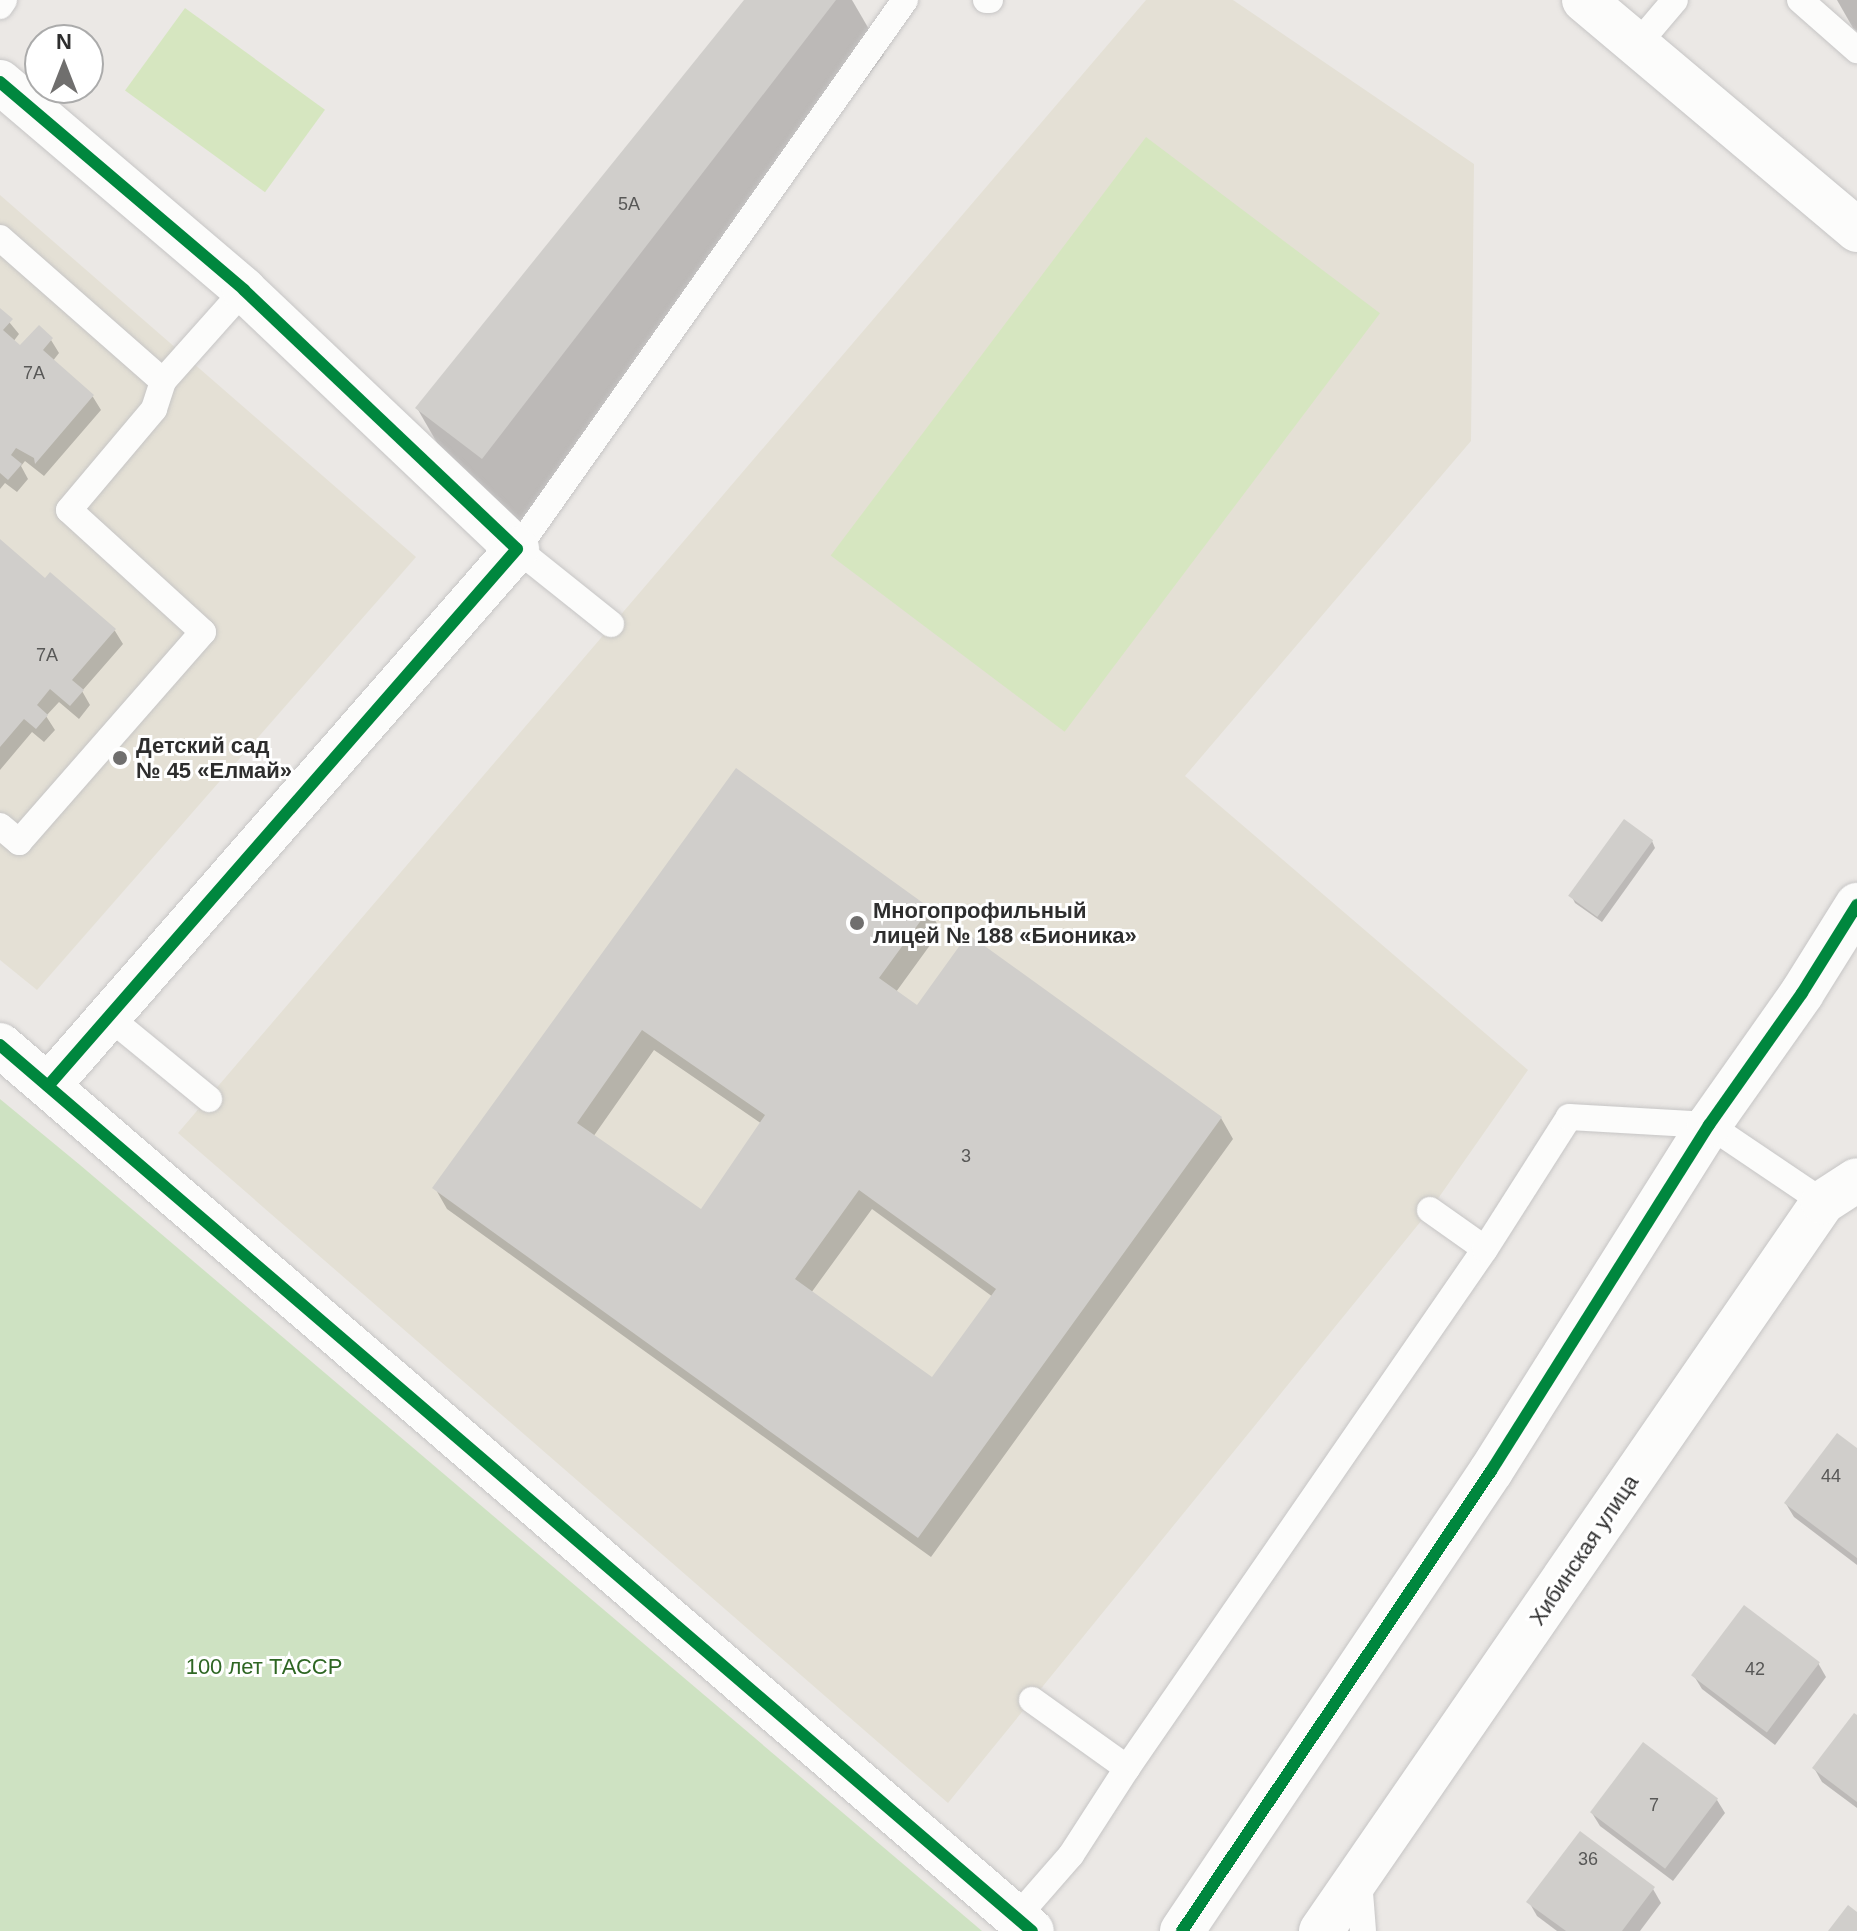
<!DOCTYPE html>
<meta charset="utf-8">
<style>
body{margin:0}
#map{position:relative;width:1857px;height:1931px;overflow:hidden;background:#ebe8e5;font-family:Helvetica,sans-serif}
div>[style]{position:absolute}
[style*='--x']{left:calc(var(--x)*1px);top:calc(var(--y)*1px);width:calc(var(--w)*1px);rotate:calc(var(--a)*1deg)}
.education>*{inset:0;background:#e4e0d5}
.green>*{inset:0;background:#cee2c2}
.pitch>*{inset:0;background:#d6e6c0;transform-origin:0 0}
.shadow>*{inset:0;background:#0003}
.building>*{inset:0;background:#d0cecb;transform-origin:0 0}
.roads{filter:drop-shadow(0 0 2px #c6c5c5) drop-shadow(0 0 2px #c6c5c5)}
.lane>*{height:26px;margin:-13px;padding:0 13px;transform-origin:13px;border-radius:13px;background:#fcfcfb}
.street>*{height:44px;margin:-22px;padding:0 22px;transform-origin:22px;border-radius:22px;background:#fcfcfb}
.cycleway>*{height:12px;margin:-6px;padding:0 6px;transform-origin:6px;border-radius:6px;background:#00873e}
.dots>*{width:22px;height:22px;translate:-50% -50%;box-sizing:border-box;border:4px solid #fff;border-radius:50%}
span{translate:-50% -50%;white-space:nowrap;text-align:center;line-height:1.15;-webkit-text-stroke:6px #fff;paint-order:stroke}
.number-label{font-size:18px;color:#585857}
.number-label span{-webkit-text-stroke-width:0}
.poi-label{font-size:22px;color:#2e2e2e;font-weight:700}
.left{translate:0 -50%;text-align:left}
.street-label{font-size:22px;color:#2e2e2e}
.park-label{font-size:22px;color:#2e6623}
.north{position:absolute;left:24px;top:24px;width:80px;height:80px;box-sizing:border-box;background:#fff;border:2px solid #ababab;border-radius:50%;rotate:0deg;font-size:22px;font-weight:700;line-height:32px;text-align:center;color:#2e2e2e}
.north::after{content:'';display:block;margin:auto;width:28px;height:36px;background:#706f6e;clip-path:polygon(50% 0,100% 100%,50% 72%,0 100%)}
</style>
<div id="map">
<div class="education">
<i style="clip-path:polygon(1146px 0,1233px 0,1474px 164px,1471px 441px,1185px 776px,1528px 1070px,1430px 1210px,948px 1803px,178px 1133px)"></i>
<i style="clip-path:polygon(0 195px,416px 557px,37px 990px,0 960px)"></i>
</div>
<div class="green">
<i style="clip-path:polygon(0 1099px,80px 1165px,982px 1931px,0 1931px)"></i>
</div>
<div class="pitch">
<i style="left:185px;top:8px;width:173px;height:102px;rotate:36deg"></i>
<i style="left:1146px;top:137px;width:293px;height:524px;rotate:37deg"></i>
</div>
<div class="shadow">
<i style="clip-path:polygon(746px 0,852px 0,884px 55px,521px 525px,456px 476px,417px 408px)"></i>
<i style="clip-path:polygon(1837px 0,1857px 0,1857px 31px,1853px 28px)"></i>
<i style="clip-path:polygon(0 311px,19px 334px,13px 342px,20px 348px,51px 340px,59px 353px,52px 362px,93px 397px,101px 410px,44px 476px,25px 461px,21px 466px,28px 479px,17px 492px,5px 483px,0 489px)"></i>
<i style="clip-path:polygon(0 542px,46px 581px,50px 575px,115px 631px,123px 644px,82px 691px,90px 705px,79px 719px,59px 702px,46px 716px,55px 730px,44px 742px,32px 732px,0 770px)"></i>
<i style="clip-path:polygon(evenodd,736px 771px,928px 909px,941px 930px,896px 992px,918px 1008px,1221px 1118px,1233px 1139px,931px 1557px,447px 1209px,435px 1188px,736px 771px,654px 1050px,762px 1124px,701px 1212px,593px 1137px,654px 1050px,736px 771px,872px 1209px,993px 1297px,932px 1380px,811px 1293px,872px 1209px)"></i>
<i style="clip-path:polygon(1652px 841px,1655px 848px,1602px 922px,1575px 903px,1572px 897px)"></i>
<i style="clip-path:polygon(1857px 1450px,1857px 1565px,1794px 1517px,1786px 1504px)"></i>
<i style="clip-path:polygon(1818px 1663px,1826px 1677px,1775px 1745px,1702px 1689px,1694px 1676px)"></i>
<i style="clip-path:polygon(1857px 1717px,1857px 1808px,1822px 1782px,1814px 1768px)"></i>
<i style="clip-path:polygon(1717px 1800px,1725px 1813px,1673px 1881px,1600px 1826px,1592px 1813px)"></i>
<i style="clip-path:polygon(1653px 1889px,1661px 1903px,1640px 1931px,1557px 1931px,1537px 1916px,1529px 1902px)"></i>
</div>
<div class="building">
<i style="clip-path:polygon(744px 0,836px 0,482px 459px,415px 408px)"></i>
<i style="clip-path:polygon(0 308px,13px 319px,3px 330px,20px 345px,39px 325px,53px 338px,43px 350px,94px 395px,35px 464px,34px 458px,16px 448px,11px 455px,22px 464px,8px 480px,0 473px)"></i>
<i style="clip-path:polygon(0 539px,45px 578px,50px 572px,116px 629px,72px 680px,84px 690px,70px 706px,50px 689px,37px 705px,48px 715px,36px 729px,24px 719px,0 747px)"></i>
<i style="clip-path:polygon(evenodd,736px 768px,930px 908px,879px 978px,917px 1005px,968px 934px,1222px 1117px,918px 1538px,432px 1188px,736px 768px,642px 1030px,765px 1115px,701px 1209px,577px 1123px,642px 1030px,736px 768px,859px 1190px,996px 1289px,932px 1377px,795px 1279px,859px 1190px)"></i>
<i style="left:1624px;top:819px;width:36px;height:95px;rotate:36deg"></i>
<i style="clip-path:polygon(1837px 1433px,1857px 1448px,1857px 1558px,1784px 1503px)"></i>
<i style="left:1744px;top:1605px;width:95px;height:88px;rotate:37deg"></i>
<i style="clip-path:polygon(1854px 1713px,1857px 1715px,1857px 1802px,1812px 1768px)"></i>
<i style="left:1643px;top:1742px;width:94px;height:88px;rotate:37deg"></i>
<i style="clip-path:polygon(1580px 1831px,1655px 1887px,1622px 1931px,1566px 1931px,1526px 1902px)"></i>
<i style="clip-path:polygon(1848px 1905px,1857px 1912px,1857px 1931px,1828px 1931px)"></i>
</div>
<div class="roads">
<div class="lane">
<i style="--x:986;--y:0;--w:4;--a:0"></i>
<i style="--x:1800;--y:0;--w:76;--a:41.3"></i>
<i style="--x:0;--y:6;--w:7;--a:-56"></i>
<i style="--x:1636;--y:46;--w:60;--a:-49.7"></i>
<i style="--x:0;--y:238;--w:217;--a:41.3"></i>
<i style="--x:163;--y:381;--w:122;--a:-48.3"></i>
<i style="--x:611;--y:624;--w:120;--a:-141.4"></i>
<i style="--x:517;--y:549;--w:672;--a:-54.75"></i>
<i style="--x:0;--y:826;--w:25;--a:40"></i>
<i style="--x:19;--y:842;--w:279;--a:-48.8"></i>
<i style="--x:203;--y:632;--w:181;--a:-137.7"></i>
<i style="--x:69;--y:510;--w:132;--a:-49.9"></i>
<i style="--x:154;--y:409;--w:29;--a:-72"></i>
<i style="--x:110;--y:1018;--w:128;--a:39.3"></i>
<i style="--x:1430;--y:1210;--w:67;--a:35.3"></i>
<i style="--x:1032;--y:1700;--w:117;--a:35.6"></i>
<i style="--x:1359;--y:1880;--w:51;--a:85.5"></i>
<i style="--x:1016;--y:1918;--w:84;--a:-48.9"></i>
<i style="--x:1071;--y:1855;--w:103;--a:-57.2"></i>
<i style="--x:1127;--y:1768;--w:630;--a:-55.4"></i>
<i style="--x:1485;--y:1249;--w:156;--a:-57.5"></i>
<i style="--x:1569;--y:1117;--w:140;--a:3.3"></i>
<i style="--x:1709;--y:1125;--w:138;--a:34"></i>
</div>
<div class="street">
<i style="--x:1584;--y:0;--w:357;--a:40.1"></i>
<i style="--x:0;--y:82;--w:321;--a:40.4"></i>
<i style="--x:244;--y:290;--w:376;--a:43.5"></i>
<i style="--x:517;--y:549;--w:713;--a:131.13"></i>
<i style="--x:0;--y:1045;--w:1360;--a:40.65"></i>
<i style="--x:1182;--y:1931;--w:554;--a:-56.11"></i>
<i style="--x:1491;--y:1471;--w:409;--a:-57.8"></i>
<i style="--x:1709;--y:1125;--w:161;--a:-54.8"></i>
<i style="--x:1802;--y:993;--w:104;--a:-58"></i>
<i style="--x:1321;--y:1931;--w:885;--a:-55.45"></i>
<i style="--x:1823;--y:1202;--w:40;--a:-32.9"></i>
</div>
</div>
<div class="cycleway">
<i style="--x:0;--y:82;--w:321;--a:40.4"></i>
<i style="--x:244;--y:290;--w:376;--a:43.5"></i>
<i style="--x:517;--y:549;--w:713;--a:131.13"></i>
<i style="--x:0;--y:1045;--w:1360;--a:40.65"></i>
<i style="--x:1182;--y:1931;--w:554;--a:-56.11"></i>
<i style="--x:1491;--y:1471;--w:409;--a:-57.8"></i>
<i style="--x:1709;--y:1125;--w:161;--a:-54.8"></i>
<i style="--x:1802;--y:993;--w:104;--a:-58"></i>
</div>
<div class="dots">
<i style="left:120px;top:758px;background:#706f6e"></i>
<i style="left:857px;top:923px;background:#706f6e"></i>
</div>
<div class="number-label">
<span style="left:629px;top:204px">5А</span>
<span style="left:34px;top:373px">7А</span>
<span style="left:47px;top:655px">7А</span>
<span style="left:966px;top:1156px">3</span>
<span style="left:1831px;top:1476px">44</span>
<span style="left:1755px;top:1669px">42</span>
<span style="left:1654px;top:1805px">7</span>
<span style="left:1588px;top:1859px">36</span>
</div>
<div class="poi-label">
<span class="left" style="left:136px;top:758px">Детский сад<br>№ 45 «Елмай»</span>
<span class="left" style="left:873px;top:923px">Многопрофильный<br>лицей № 188 «Бионика»</span>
</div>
<div class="street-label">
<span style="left:1584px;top:1550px;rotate:-56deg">Хибинская улица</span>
</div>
<div class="park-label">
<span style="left:264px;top:1667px">100 лет ТАССР</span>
</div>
<div class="north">N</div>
</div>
